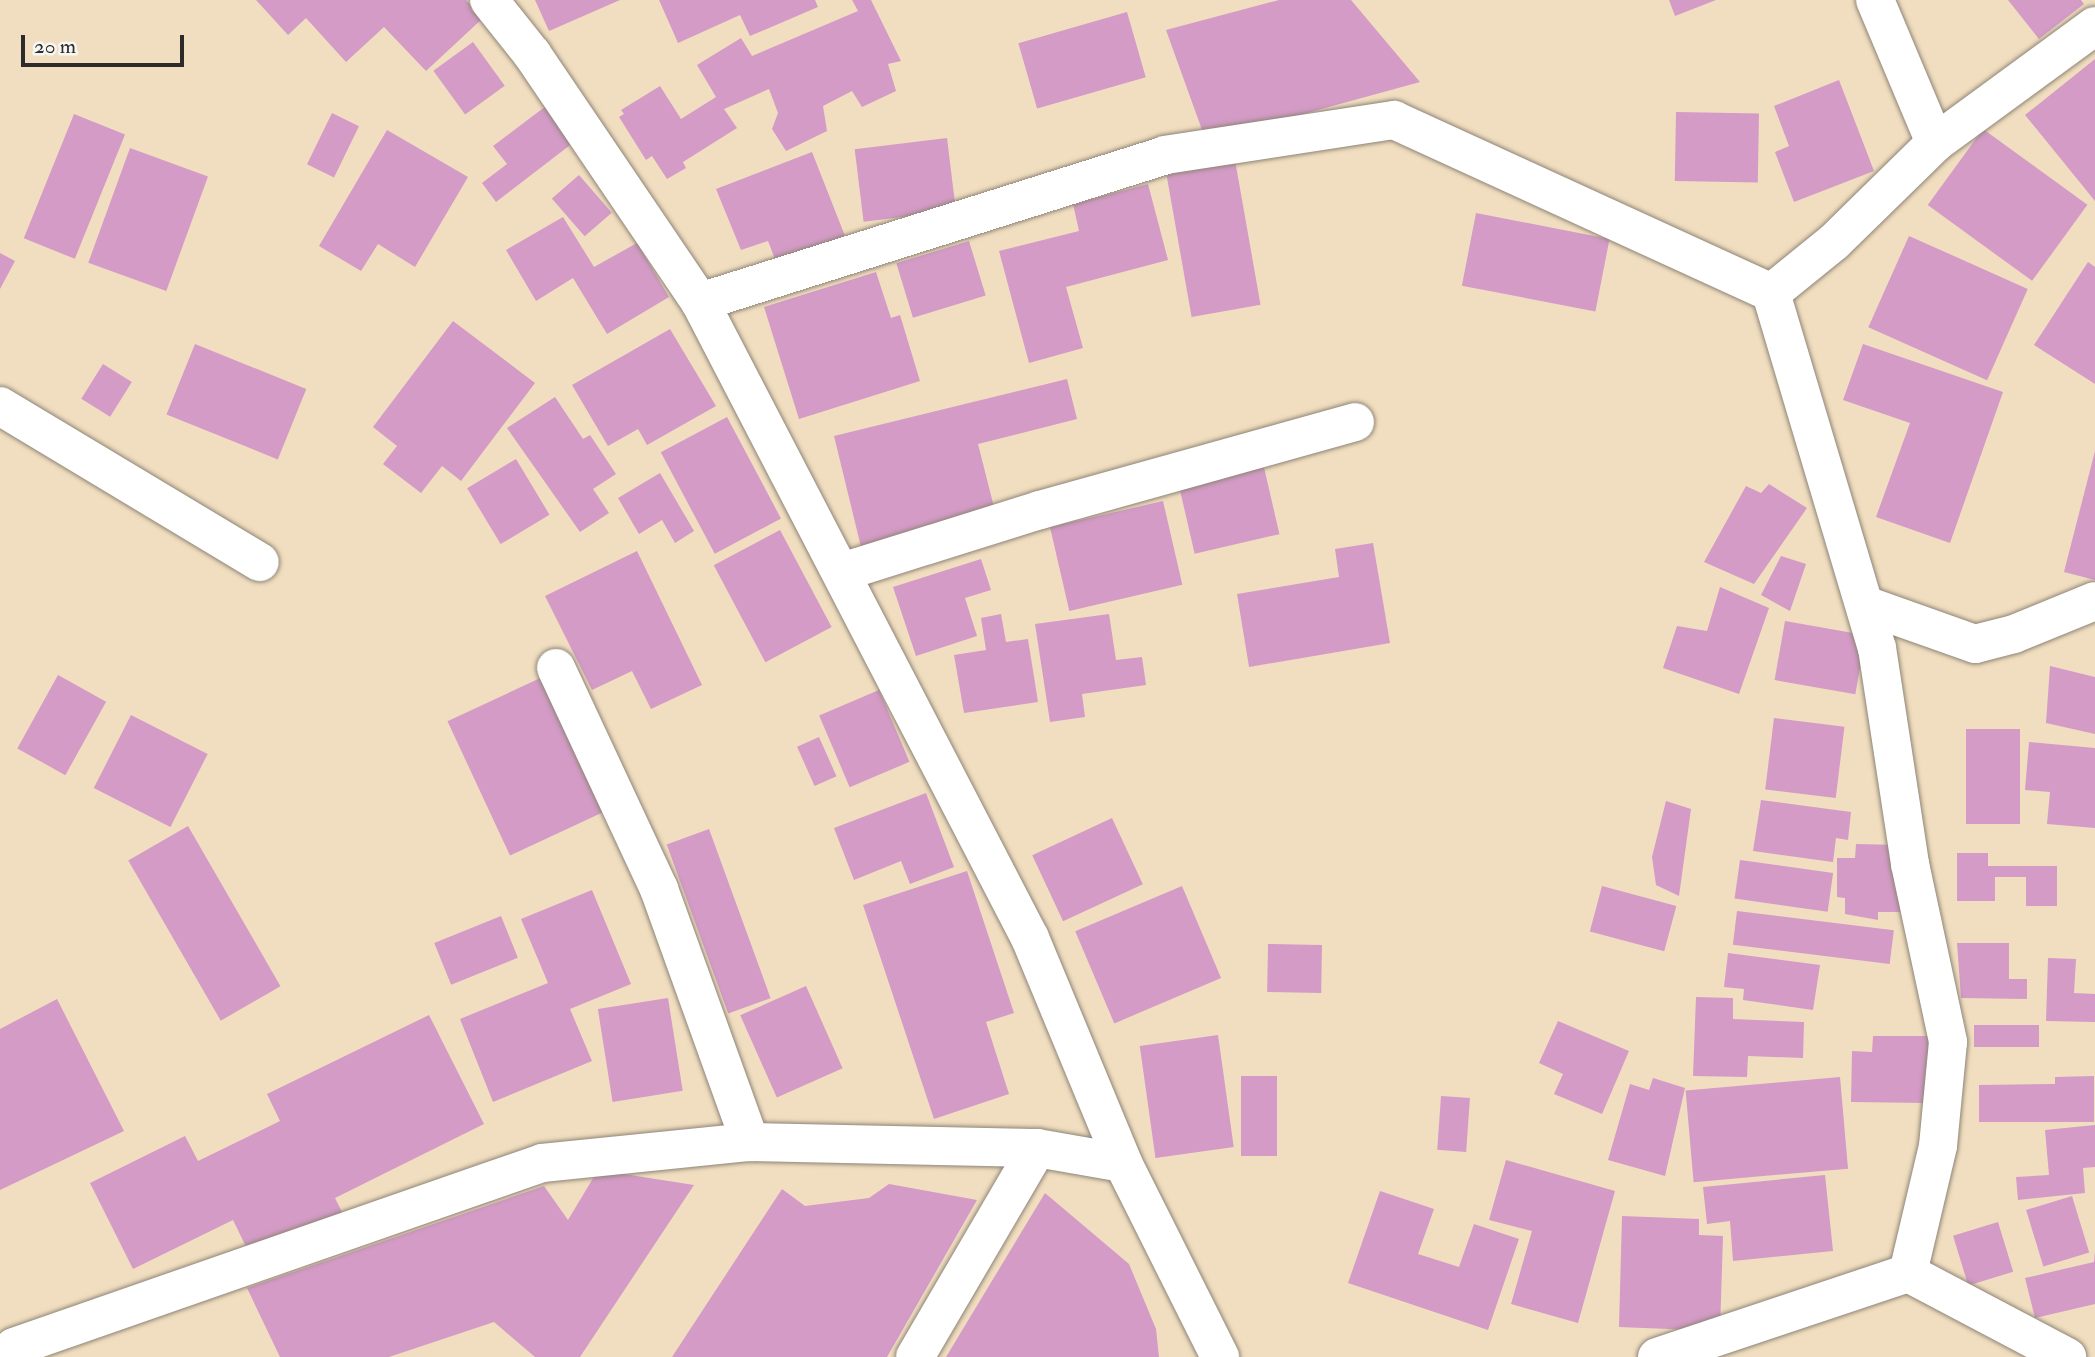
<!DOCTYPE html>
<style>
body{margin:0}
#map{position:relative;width:2095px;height:1357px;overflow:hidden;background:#f1dec0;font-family:"IM FELL Double Pica",serif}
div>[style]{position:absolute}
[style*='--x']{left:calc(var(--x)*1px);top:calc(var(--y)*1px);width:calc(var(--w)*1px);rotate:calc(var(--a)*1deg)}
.building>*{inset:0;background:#d39bc6;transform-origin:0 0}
.roads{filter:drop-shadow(0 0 2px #8e8476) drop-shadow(0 0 2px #8e8476)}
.minor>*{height:38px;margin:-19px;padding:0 19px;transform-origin:19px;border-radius:19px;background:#fff}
span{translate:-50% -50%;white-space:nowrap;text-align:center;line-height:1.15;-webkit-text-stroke:5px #f6f6f2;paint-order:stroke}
.scale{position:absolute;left:21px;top:35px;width:163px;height:32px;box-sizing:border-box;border:4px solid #2b2b2b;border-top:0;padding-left:9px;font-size:21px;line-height:24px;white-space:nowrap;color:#2b2b2b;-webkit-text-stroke:5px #f6f6f2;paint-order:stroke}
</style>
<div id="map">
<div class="building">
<i style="clip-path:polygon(256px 0,466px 0,483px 18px,426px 71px,384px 27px,346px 62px,306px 18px,288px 35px)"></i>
<i style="clip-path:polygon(535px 0,620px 0,549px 31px)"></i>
<i style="clip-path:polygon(659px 0,815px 0,818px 7px,750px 36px,740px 15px,678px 43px)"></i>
<i style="clip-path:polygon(852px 0,871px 0,901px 61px,888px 64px,896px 91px,862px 107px,852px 91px,823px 106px,827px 131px,786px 151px,772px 129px,778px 113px,769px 89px,724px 109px,737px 128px,683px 162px,686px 168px,667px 179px,652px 156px,646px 160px,619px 117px,624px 114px,621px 110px,660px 86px,681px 119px,716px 97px,697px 65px,741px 38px,752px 56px,858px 11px)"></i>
<i style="clip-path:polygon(1279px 0,1351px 0,1420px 82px,1206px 141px,1166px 30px)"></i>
<i style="clip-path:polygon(1669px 0,1716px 0,1675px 16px)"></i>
<i style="clip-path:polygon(2008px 0,2081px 0,2084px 4px,2039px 39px)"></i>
<i style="left:1127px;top:12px;width:68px;height:113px;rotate:74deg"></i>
<i style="left:473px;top:42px;width:54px;height:49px;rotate:54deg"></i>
<i style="clip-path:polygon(2095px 59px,2095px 201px,2025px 115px)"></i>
<i style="clip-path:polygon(1839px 80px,1874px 171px,1794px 202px,1775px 152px,1789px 146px,1774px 106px)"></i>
<i style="clip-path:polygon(550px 103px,578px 139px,496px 202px,482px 183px,507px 164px,493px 146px)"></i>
<i style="left:1676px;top:112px;width:83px;height:69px;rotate:1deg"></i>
<i style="left:332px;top:113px;width:30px;height:57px;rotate:26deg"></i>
<i style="left:74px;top:114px;width:55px;height:134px;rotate:22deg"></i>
<i style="left:1983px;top:129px;width:129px;height:94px;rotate:36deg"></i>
<i style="clip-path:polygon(387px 130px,468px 177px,415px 267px,378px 244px,361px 271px,319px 246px)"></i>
<i style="left:947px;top:138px;width:73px;height:93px;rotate:83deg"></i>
<i style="left:130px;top:148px;width:83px;height:122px;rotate:20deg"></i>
<i style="clip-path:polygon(812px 152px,847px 241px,778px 267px,768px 241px,741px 250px,716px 189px)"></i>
<i style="left:1235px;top:160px;width:147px;height:70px;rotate:80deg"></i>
<i style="left:579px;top:175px;width:50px;height:36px;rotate:49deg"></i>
<i style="clip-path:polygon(1148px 184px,1168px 260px,1066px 287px,1083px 348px,1029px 363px,999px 251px,1079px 231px,1073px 204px)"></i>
<i style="left:1476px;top:213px;width:136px;height:74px;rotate:11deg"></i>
<i style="clip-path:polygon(563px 217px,594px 267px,637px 243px,669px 297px,607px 334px,573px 278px,536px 301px,506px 250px)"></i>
<i style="left:1909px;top:236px;width:130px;height:100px;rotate:24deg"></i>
<i style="left:969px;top:241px;width:57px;height:76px;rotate:73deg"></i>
<i style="clip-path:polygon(0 253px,15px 261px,0 289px)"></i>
<i style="clip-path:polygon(2088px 262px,2095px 267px,2095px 384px,2034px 345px)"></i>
<i style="clip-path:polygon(876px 272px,891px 318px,900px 315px,920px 381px,799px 419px,764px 307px)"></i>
<i style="clip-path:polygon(453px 321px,535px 383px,461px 481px,442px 466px,421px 493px,383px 464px,397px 446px,373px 427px)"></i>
<i style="clip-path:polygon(670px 329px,716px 406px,647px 445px,638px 429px,608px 446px,572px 385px)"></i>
<i style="left:195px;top:344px;width:120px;height:76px;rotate:22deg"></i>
<i style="clip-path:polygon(1863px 344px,2003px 392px,1950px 543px,1876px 517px,1910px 423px,1843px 400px)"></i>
<i style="left:103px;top:364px;width:34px;height:41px;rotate:32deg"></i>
<i style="clip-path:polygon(1067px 379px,1077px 419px,978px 444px,996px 515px,861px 547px,834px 436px)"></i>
<i style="clip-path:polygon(555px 397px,583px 439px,590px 435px,616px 474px,593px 489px,609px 513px,580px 532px,507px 428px)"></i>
<i style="left:727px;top:417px;width:115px;height:75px;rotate:62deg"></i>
<i style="clip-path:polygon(2095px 451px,2095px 580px,2064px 572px)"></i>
<i style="left:516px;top:459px;width:65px;height:57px;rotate:59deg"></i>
<i style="left:1263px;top:463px;width:73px;height:87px;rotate:77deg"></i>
<i style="clip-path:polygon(660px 473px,694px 531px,675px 543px,662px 520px,639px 534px,618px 498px)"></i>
<i style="clip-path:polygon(1769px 484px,1807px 508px,1754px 584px,1704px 562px,1746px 486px,1761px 493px)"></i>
<i style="left:1163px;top:501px;width:86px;height:116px;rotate:77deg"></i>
<i style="left:780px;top:530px;width:110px;height:75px;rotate:62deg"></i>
<i style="clip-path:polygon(1373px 543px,1390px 643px,1249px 667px,1237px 594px,1339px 577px,1335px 549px)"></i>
<i style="clip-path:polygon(637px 551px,702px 685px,651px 709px,632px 671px,592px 690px,545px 596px)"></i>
<i style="clip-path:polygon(1781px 556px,1806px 564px,1790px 611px,1761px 595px)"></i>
<i style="clip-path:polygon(981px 559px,991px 590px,965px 598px,977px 636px,916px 656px,893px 587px)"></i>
<i style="clip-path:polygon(1720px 587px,1769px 608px,1739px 694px,1663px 668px,1677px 626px,1707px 631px)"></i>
<i style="clip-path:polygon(1001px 614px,1006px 642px,1028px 639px,1038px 702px,964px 713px,954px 655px,986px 650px,981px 618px)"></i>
<i style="clip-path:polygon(1109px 614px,1116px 660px,1142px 657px,1146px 685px,1082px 694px,1085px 717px,1050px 722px,1035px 624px)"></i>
<i style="left:1785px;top:621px;width:82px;height:60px;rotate:10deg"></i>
<i style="clip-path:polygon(2050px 666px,2095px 677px,2095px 734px,2046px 723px)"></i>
<i style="left:549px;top:674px;width:148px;height:112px;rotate:65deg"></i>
<i style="left:58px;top:675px;width:55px;height:84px;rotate:29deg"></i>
<i style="left:879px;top:690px;width:78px;height:65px;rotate:67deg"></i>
<i style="left:131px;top:715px;width:86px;height:82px;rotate:27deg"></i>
<i style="left:1774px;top:718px;width:71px;height:72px;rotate:7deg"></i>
<i style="left:1966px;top:729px;width:54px;height:95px"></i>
<i style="left:819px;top:737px;width:43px;height:24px;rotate:66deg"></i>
<i style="clip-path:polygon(2029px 742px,2095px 748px,2095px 828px,2047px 824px,2050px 792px,2025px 790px)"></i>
<i style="clip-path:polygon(926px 793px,954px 867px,910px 884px,901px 861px,854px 880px,834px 828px)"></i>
<i style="clip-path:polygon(1761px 800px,1851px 812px,1848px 840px,1836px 838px,1833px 862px,1753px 851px)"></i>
<i style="clip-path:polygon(1666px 801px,1691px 809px,1679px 896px,1656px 885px,1652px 857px)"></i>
<i style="left:1112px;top:818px;width:73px;height:88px;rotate:65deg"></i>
<i style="left:188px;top:826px;width:185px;height:69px;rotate:60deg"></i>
<i style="left:709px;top:829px;width:180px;height:45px;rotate:70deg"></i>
<i style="clip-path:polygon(1856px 844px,1899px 845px,1904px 912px,1878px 912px,1878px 920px,1845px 914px,1845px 898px,1837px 897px,1837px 858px,1855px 858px)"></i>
<i style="clip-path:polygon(1957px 853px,1988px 853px,1988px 866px,2057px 866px,2057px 906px,2026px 906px,2026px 877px,1995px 877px,1995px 901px,1957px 901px)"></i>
<i style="left:1740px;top:860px;width:94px;height:39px;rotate:8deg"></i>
<i style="clip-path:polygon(967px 871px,1014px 1013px,986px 1022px,1009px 1094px,934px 1119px,863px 905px)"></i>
<i style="left:1182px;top:886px;width:100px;height:116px;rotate:67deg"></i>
<i style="left:1602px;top:886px;width:77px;height:47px;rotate:15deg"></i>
<i style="clip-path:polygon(592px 890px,631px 984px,570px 1009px,592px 1061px,493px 1102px,460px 1019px,548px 983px,521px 919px)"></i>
<i style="left:1737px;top:911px;width:158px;height:34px;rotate:7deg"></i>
<i style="left:501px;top:916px;width:45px;height:72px;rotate:68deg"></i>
<i style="clip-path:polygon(1957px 943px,2009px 943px,2009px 979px,2027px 979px,2027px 999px,1961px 998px)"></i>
<i style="left:1268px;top:944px;width:54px;height:48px;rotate:1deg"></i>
<i style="clip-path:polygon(1728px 953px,1820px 965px,1813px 1010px,1743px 1000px,1744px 989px,1724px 987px)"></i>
<i style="clip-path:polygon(2048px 958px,2076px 959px,2074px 993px,2095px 994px,2095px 1022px,2046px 1021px)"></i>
<i style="left:806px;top:986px;width:90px;height:72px;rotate:66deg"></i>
<i style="clip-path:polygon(1696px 997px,1733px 998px,1733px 1019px,1804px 1022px,1803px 1058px,1748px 1056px,1747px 1077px,1693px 1076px)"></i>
<i style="left:668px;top:998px;width:94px;height:71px;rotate:81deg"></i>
<i style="clip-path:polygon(57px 999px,124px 1131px,0 1190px,0 1029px)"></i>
<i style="clip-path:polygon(429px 1015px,484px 1124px,335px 1198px,344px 1216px,253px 1261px,233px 1220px,133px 1269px,90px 1183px,185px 1136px,198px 1161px,280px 1121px,267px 1094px)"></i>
<i style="clip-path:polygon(1558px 1021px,1629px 1051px,1602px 1114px,1554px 1094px,1563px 1074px,1539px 1063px)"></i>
<i style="left:2039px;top:1025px;width:22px;height:65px;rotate:90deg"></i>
<i style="left:1218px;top:1035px;width:113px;height:79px;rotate:82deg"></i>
<i style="clip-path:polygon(1873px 1036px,1928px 1036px,1928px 1103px,1851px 1102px,1852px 1051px,1872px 1052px)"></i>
<i style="left:1241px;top:1076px;width:36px;height:80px"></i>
<i style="clip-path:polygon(2094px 1076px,2094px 1122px,1979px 1122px,1979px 1085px,2055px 1084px,2055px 1077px)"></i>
<i style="left:1840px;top:1077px;width:92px;height:155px;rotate:85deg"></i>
<i style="clip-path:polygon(1653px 1078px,1685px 1088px,1665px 1176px,1608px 1160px,1630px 1084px,1649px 1090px)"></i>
<i style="left:1441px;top:1096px;width:29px;height:54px;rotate:4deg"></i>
<i style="clip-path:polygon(2095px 1125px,2095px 1167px,2083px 1168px,2085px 1193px,2018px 1200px,2016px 1177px,2049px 1175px,2045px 1130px)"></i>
<i style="clip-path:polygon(1506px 1160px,1615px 1191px,1578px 1323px,1511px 1304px,1532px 1231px,1489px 1220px)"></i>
<i style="clip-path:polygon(598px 1170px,694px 1185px,580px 1357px,535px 1357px,494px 1322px,389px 1357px,280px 1357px,247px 1288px,544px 1186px,568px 1220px)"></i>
<i style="clip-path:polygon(1825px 1175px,1833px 1251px,1733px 1261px,1730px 1221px,1707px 1224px,1703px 1187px)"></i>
<i style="clip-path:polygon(889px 1184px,977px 1200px,887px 1357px,672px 1357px,782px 1189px,805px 1206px,869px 1198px)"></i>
<i style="clip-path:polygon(1380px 1191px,1434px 1209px,1418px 1254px,1459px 1267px,1474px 1224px,1519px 1239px,1488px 1330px,1348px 1283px)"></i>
<i style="clip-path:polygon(1045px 1193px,1129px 1264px,1156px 1329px,1159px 1357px,946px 1357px)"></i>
<i style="left:2072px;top:1196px;width:59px;height:48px;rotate:73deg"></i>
<i style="clip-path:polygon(1622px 1216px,1699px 1219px,1699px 1235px,1723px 1236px,1720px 1331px,1619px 1327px)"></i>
<i style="left:1998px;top:1222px;width:52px;height:47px;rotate:73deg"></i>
<i style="clip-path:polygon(2095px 1251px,2095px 1304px,2035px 1318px,2025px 1278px,2094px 1262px)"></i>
</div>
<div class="roads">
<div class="minor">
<i style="--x:489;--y:0;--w:69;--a:51.5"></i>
<i style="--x:532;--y:54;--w:300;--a:55.9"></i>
<i style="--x:700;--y:302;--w:717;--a:62.58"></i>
<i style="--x:1030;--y:938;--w:243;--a:67.5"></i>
<i style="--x:1123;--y:1163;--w:217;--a:63.4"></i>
<i style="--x:1875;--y:0;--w:155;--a:67.2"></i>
<i style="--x:1771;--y:293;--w:370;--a:73.4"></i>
<i style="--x:1877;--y:648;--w:219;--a:81.3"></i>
<i style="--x:1910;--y:864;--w:182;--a:77.9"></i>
<i style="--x:1948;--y:1042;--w:104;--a:95.5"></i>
<i style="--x:1938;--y:1146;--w:130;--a:103.3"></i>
<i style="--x:700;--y:302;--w:488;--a:-17.5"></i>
<i style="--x:1165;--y:155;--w:232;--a:-8.7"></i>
<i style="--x:1394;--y:120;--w:415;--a:24.6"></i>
<i style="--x:1771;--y:293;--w:81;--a:-39"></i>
<i style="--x:1834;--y:242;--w:141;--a:-44.4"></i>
<i style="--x:1935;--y:143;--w:198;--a:-36.2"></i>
<i style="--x:0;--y:406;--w:303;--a:31"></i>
<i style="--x:842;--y:572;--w:207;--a:-17.4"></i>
<i style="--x:1040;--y:510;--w:327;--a:-15.6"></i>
<i style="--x:1865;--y:605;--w:117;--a:19.5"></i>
<i style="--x:1975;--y:644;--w:40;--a:-14.4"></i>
<i style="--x:2014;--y:634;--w:87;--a:-22.2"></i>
<i style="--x:556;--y:668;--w:244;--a:65"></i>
<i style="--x:659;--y:889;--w:269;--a:70.2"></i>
<i style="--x:7;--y:1357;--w:12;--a:-55"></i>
<i style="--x:14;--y:1347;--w:559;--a:-19.21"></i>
<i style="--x:542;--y:1163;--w:209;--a:-5.8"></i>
<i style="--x:750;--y:1142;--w:287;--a:1.2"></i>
<i style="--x:1037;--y:1148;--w:87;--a:9.9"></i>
<i style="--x:915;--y:1357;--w:242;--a:-59.7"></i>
<i style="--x:1657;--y:1357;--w:265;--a:-18.5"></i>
<i style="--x:1908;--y:1273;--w:180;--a:27.8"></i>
</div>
</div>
<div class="scale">20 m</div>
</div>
